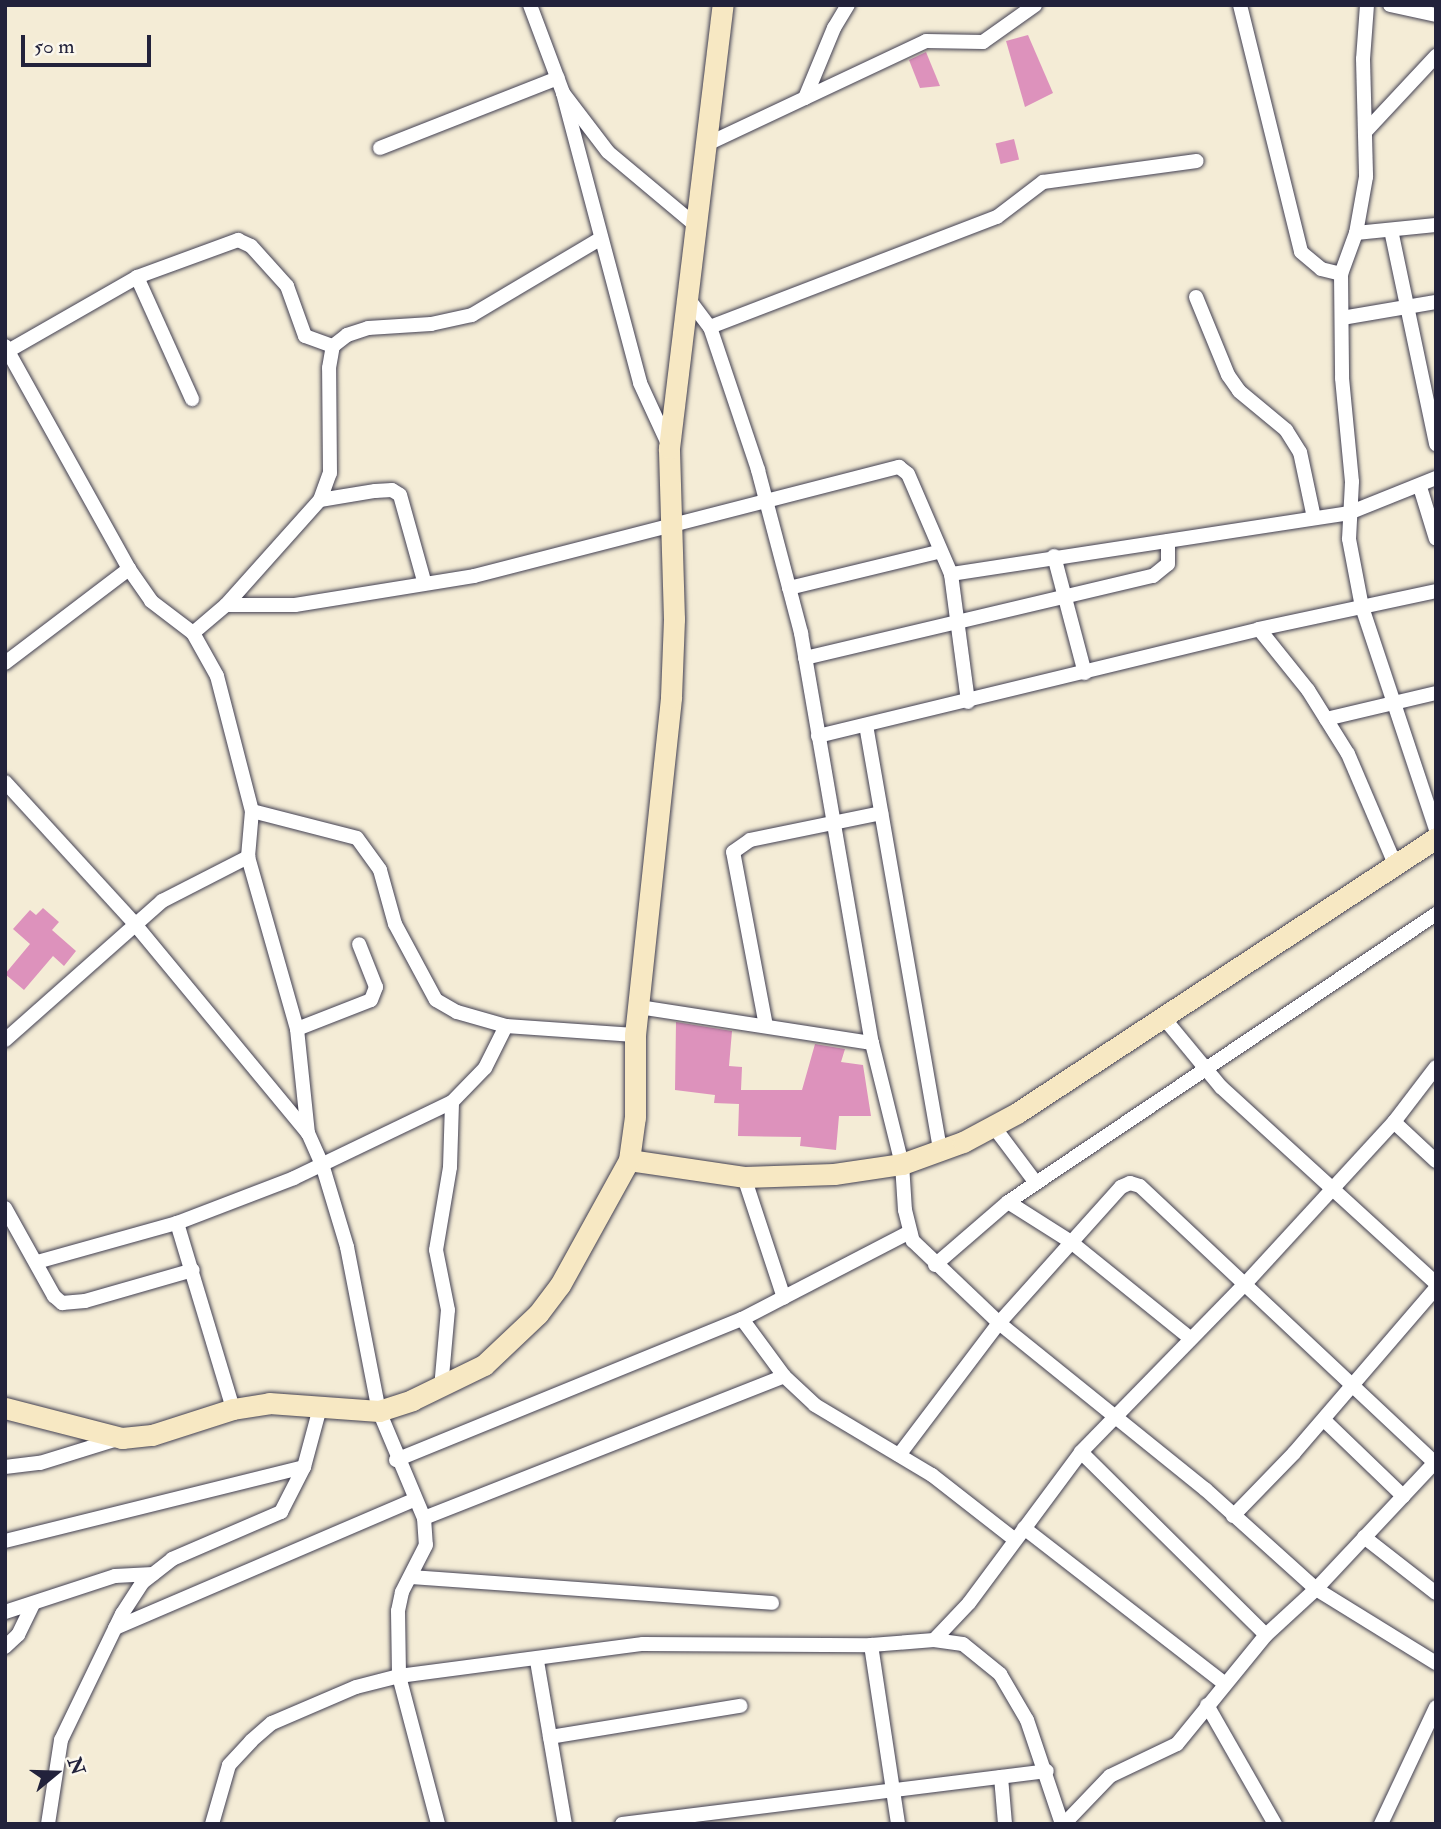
<!DOCTYPE html>
<style>
body{margin:0}
#map{position:relative;width:1441px;height:1829px;overflow:hidden;background:#f4ecd6;font-family:"IM FELL Double Pica",serif}
div>[style]{position:absolute}
[style*='--x']{left:calc(var(--x)*1px);top:calc(var(--y)*1px);width:calc(var(--w)*1px);rotate:calc(var(--a)*1deg)}
.building>*{inset:0;background:#dd92bc;transform-origin:0 0}
.roads{filter:drop-shadow(0 0 2px #424052) drop-shadow(0 0 2px #424052)}
.street>*{height:14px;margin:-7px;padding:0 7px;transform-origin:7px;border-radius:7px;background:#fff}
.secondary>*{height:21px;margin:-10.5px;padding:0 10.5px;transform-origin:10.5px;border-radius:10.5px;background:#f7e8c3}
span{translate:-50% -50%;white-space:nowrap;text-align:center;line-height:1.15;-webkit-text-stroke:7px #fbf7ec;paint-order:stroke}
.frame{position:absolute;inset:0;border:7px solid #22223b;pointer-events:none}
.north{position:absolute;left:21px;top:1738px;width:70px;height:70px;-webkit-text-stroke:5px #fbf7ec;paint-order:stroke;rotate:71deg;font-size:19px;font-weight:700;line-height:28px;text-align:center;color:#22223b}
.north::after{content:'';display:block;margin:auto;width:24px;height:32px;background:#22223b;clip-path:polygon(50% 0,100% 100%,50% 72%,0 100%)}
.scale{position:absolute;left:21px;top:35px;width:130px;height:32px;box-sizing:border-box;border:4px solid #22223b;border-top:0;padding-left:9px;font-size:21px;line-height:24px;white-space:nowrap;color:#22223b;-webkit-text-stroke:5px #fbf7ec;paint-order:stroke}
</style>
<div id="map">
<div class="building">
<i style="clip-path:polygon(1028px 35px,1053px 93px,1025px 107px,1006px 41px)"></i>
<i style="clip-path:polygon(926px 52px,940px 86px,920px 88px,909px 60px)"></i>
<i style="left:1014px;top:139px;width:21px;height:19px;rotate:76deg"></i>
<i style="clip-path:polygon(43px 908px,59px 922px,52px 930px,76px 951px,64px 966px,53px 956px,24px 990px,5px 974px,30px 944px,13px 929px,30px 910px,36px 915px)"></i>
<i style="clip-path:polygon(676px 1022px,732px 1031px,729px 1066px,742px 1067px,741px 1090px,802px 1090px,815px 1044px,845px 1049px,841px 1062px,863px 1065px,871px 1116px,839px 1116px,836px 1150px,800px 1146px,801px 1137px,738px 1136px,739px 1104px,714px 1103px,715px 1095px,675px 1090px)"></i>
</div>
<div class="roads">
<div class="street">
<i style="--x:530;--y:5;--w:94;--a:69.4"></i>
<i style="--x:563;--y:93;--w:74;--a:52.7"></i>
<i style="--x:608;--y:152;--w:112;--a:39.9"></i>
<i style="--x:1240;--y:5;--w:254;--a:76.1"></i>
<i style="--x:1301;--y:252;--w:26;--a:40"></i>
<i style="--x:1321;--y:269;--w:21;--a:14"></i>
<i style="--x:1367;--y:5;--w:54;--a:94.2"></i>
<i style="--x:1363;--y:59;--w:118;--a:88.5"></i>
<i style="--x:1366;--y:177;--w:57;--a:100.1"></i>
<i style="--x:1356;--y:233;--w:44;--a:110.1"></i>
<i style="--x:1341;--y:274;--w:104;--a:89.4"></i>
<i style="--x:1342;--y:378;--w:104;--a:84.5"></i>
<i style="--x:1352;--y:482;--w:57;--a:93"></i>
<i style="--x:1349;--y:539;--w:69;--a:79.2"></i>
<i style="--x:1362;--y:607;--w:234;--a:71.6"></i>
<i style="--x:1390;--y:5;--w:47;--a:12.3"></i>
<i style="--x:563;--y:93;--w:300;--a:75.1"></i>
<i style="--x:640;--y:383;--w:69;--a:65.3"></i>
<i style="--x:805;--y:98;--w:76;--a:-67.5"></i>
<i style="--x:834;--y:28;--w:27;--a:-59"></i>
<i style="--x:1366;--y:131;--w:103;--a:-47"></i>
<i style="--x:703;--y:146;--w:246;--a:-25.2"></i>
<i style="--x:926;--y:41;--w:57;--a:1"></i>
<i style="--x:983;--y:42;--w:64;--a:-35.4"></i>
<i style="--x:380;--y:148;--w:191;--a:-21.5"></i>
<i style="--x:1391;--y:230;--w:219;--a:78.1"></i>
<i style="--x:1356;--y:233;--w:80;--a:-5.7"></i>
<i style="--x:137;--y:277;--w:134;--a:65.7"></i>
<i style="--x:687;--y:297;--w:38;--a:53"></i>
<i style="--x:710;--y:327;--w:151;--a:71.4"></i>
<i style="--x:758;--y:470;--w:169;--a:75.2"></i>
<i style="--x:801;--y:633;--w:416;--a:80.2"></i>
<i style="--x:872;--y:1043;--w:125;--a:76.1"></i>
<i style="--x:902;--y:1164;--w:46;--a:86.3"></i>
<i style="--x:905;--y:1210;--w:32;--a:76"></i>
<i style="--x:913;--y:1241;--w:119;--a:43.6"></i>
<i style="--x:999;--y:1323;--w:265;--a:38.9"></i>
<i style="--x:1205;--y:1489;--w:149;--a:42"></i>
<i style="--x:1316;--y:1589;--w:141;--a:31.7"></i>
<i style="--x:1196;--y:297;--w:84;--a:67.7"></i>
<i style="--x:1228;--y:375;--w:19;--a:55"></i>
<i style="--x:1239;--y:391;--w:61;--a:39.7"></i>
<i style="--x:1286;--y:430;--w:26;--a:58"></i>
<i style="--x:1300;--y:452;--w:67;--a:78"></i>
<i style="--x:1342;--y:318;--w:95;--a:-9.7"></i>
<i style="--x:710;--y:327;--w:307;--a:-21"></i>
<i style="--x:997;--y:217;--w:58;--a:-37.3"></i>
<i style="--x:1043;--y:182;--w:155;--a:-7.8"></i>
<i style="--x:5;--y:346;--w:255;--a:60.9"></i>
<i style="--x:129;--y:569;--w:39;--a:55"></i>
<i style="--x:151;--y:601;--w:53;--a:37.3"></i>
<i style="--x:193;--y:633;--w:49;--a:60.8"></i>
<i style="--x:217;--y:676;--w:139;--a:75.5"></i>
<i style="--x:252;--y:811;--w:46;--a:95"></i>
<i style="--x:248;--y:857;--w:179;--a:74.1"></i>
<i style="--x:297;--y:1029;--w:105;--a:84"></i>
<i style="--x:8;--y:351;--w:149;--a:-29.8"></i>
<i style="--x:137;--y:277;--w:108;--a:-20.1"></i>
<i style="--x:238;--y:240;--w:14;--a:25"></i>
<i style="--x:251;--y:246;--w:54;--a:48"></i>
<i style="--x:287;--y:286;--w:53;--a:70.2"></i>
<i style="--x:305;--y:336;--w:30;--a:20"></i>
<i style="--x:1420;--y:487;--w:54;--a:72.9"></i>
<i style="--x:320;--y:500;--w:56;--a:-9.3"></i>
<i style="--x:375;--y:491;--w:17;--a:-3"></i>
<i style="--x:392;--y:490;--w:9;--a:32"></i>
<i style="--x:400;--y:495;--w:89;--a:74.4"></i>
<i style="--x:1054;--y:556;--w:121;--a:75.2"></i>
<i style="--x:951;--y:574;--w:403;--a:-8.7"></i>
<i style="--x:1349;--y:513;--w:94;--a:-21.9"></i>
<i style="--x:789;--y:588;--w:153;--a:-13.6"></i>
<i style="--x:226;--y:605;--w:69;--a:0"></i>
<i style="--x:295;--y:605;--w:181;--a:-9.2"></i>
<i style="--x:474;--y:576;--w:439;--a:-14.4"></i>
<i style="--x:899;--y:467;--w:11;--a:38"></i>
<i style="--x:908;--y:474;--w:109;--a:66.7"></i>
<i style="--x:951;--y:574;--w:129;--a:82.4"></i>
<i style="--x:1259;--y:629;--w:78;--a:51.2"></i>
<i style="--x:1308;--y:690;--w:75;--a:58"></i>
<i style="--x:1348;--y:754;--w:120;--a:66.9"></i>
<i style="--x:193;--y:633;--w:43;--a:-40.3"></i>
<i style="--x:226;--y:605;--w:141;--a:-48.2"></i>
<i style="--x:320;--y:500;--w:29;--a:-70"></i>
<i style="--x:330;--y:473;--w:105;--a:-90.5"></i>
<i style="--x:329;--y:368;--w:22;--a:-80"></i>
<i style="--x:333;--y:346;--w:18;--a:-38"></i>
<i style="--x:347;--y:335;--w:22;--a:-18"></i>
<i style="--x:368;--y:328;--w:63;--a:-3.6"></i>
<i style="--x:431;--y:324;--w:42;--a:-12.4"></i>
<i style="--x:472;--y:315;--w:149;--a:-30.7"></i>
<i style="--x:805;--y:658;--w:358;--a:-13.3"></i>
<i style="--x:1153;--y:576;--w:19;--a:-39"></i>
<i style="--x:1168;--y:564;--w:23;--a:-90"></i>
<i style="--x:5;--y:663;--w:156;--a:-37.2"></i>
<i style="--x:1326;--y:719;--w:113;--a:-13.3"></i>
<i style="--x:866;--y:725;--w:429;--a:80.1"></i>
<i style="--x:818;--y:736;--w:454;--a:-13.6"></i>
<i style="--x:1259;--y:629;--w:181;--a:-12.1"></i>
<i style="--x:5;--y:782;--w:191;--a:47.5"></i>
<i style="--x:134;--y:923;--w:273;--a:50.4"></i>
<i style="--x:308;--y:1133;--w:34;--a:66"></i>
<i style="--x:322;--y:1164;--w:87;--a:73.2"></i>
<i style="--x:347;--y:1247;--w:167;--a:79"></i>
<i style="--x:379;--y:1411;--w:116;--a:67.2"></i>
<i style="--x:424;--y:1518;--w:27;--a:86"></i>
<i style="--x:426;--y:1545;--w:53;--a:117.1"></i>
<i style="--x:402;--y:1592;--w:19;--a:102"></i>
<i style="--x:398;--y:1611;--w:65;--a:89.1"></i>
<i style="--x:399;--y:1676;--w:153;--a:75.2"></i>
<i style="--x:252;--y:811;--w:108;--a:14.4"></i>
<i style="--x:357;--y:838;--w:39;--a:54"></i>
<i style="--x:380;--y:870;--w:56;--a:74.5"></i>
<i style="--x:395;--y:924;--w:86;--a:61.7"></i>
<i style="--x:436;--y:1000;--w:24;--a:30"></i>
<i style="--x:457;--y:1012;--w:51;--a:15.9"></i>
<i style="--x:506;--y:1026;--w:129;--a:4"></i>
<i style="--x:639;--y:1007;--w:236;--a:8.8"></i>
<i style="--x:1163;--y:1017;--w:91;--a:50.4"></i>
<i style="--x:1221;--y:1087;--w:291;--a:42.4"></i>
<i style="--x:766;--y:1026;--w:177;--a:-100.7"></i>
<i style="--x:733;--y:852;--w:21;--a:-35"></i>
<i style="--x:750;--y:840;--w:134;--a:-11.6"></i>
<i style="--x:297;--y:1029;--w:79;--a:-21.4"></i>
<i style="--x:371;--y:1000;--w:14;--a:-69"></i>
<i style="--x:376;--y:987;--w:46;--a:-111.6"></i>
<i style="--x:5;--y:1040;--w:210;--a:-41.5"></i>
<i style="--x:162;--y:901;--w:97;--a:-27.1"></i>
<i style="--x:1394;--y:1122;--w:57;--a:42.9"></i>
<i style="--x:994;--y:1127;--w:70;--a:53.1"></i>
<i style="--x:744;--y:1177;--w:127;--a:71.7"></i>
<i style="--x:1008;--y:1202;--w:75;--a:32.4"></i>
<i style="--x:1071;--y:1242;--w:154;--a:38.9"></i>
<i style="--x:5;--y:1208;--w:101;--a:60.9"></i>
<i style="--x:54;--y:1296;--w:11;--a:41"></i>
<i style="--x:62;--y:1303;--w:23;--a:-5"></i>
<i style="--x:85;--y:1301;--w:112;--a:-16"></i>
<i style="--x:177;--y:1223;--w:194;--a:73.2"></i>
<i style="--x:37;--y:1262;--w:145;--a:-15.6"></i>
<i style="--x:177;--y:1223;--w:125;--a:-21"></i>
<i style="--x:294;--y:1178;--w:175;--a:-25.7"></i>
<i style="--x:935;--y:1265;--w:96;--a:-40.8"></i>
<i style="--x:1008;--y:1202;--w:516;--a:-33.94"></i>
<i style="--x:742;--y:1319;--w:71;--a:53.6"></i>
<i style="--x:784;--y:1376;--w:42;--a:43.1"></i>
<i style="--x:815;--y:1405;--w:136;--a:30.9"></i>
<i style="--x:932;--y:1475;--w:104;--a:38"></i>
<i style="--x:441;--y:1388;--w:78;--a:-84.9"></i>
<i style="--x:448;--y:1310;--w:61;--a:-101.3"></i>
<i style="--x:436;--y:1250;--w:84;--a:-80.4"></i>
<i style="--x:450;--y:1167;--w:65;--a:-88.2"></i>
<i style="--x:452;--y:1102;--w:47;--a:-45.9"></i>
<i style="--x:485;--y:1068;--w:47;--a:-63.4"></i>
<i style="--x:1324;--y:1420;--w:110;--a:43.9"></i>
<i style="--x:1081;--y:1452;--w:260;--a:44.7"></i>
<i style="--x:899;--y:1455;--w:166;--a:-52.9"></i>
<i style="--x:999;--y:1323;--w:183;--a:-48.1"></i>
<i style="--x:1121;--y:1187;--w:10;--a:-24"></i>
<i style="--x:1130;--y:1183;--w:10;--a:17"></i>
<i style="--x:1140;--y:1186;--w:406;--a:43.2"></i>
<i style="--x:396;--y:1460;--w:374;--a:-22.2"></i>
<i style="--x:742;--y:1319;--w:189;--a:-27.4"></i>
<i style="--x:5;--y:1467;--w:35;--a:-7"></i>
<i style="--x:40;--y:1463;--w:85;--a:-17.2"></i>
<i style="--x:1233;--y:1516;--w:88;--a:-45.9"></i>
<i style="--x:1294;--y:1453;--w:218;--a:-49.3"></i>
<i style="--x:424;--y:1518;--w:387;--a:-21.5"></i>
<i style="--x:1024;--y:1528;--w:253;--a:37.8"></i>
<i style="--x:1364;--y:1537;--w:91;--a:37.9"></i>
<i style="--x:5;--y:1541;--w:308;--a:-13.9"></i>
<i style="--x:411;--y:1577;--w:362;--a:4.1"></i>
<i style="--x:5;--y:1612;--w:116;--a:-18.1"></i>
<i style="--x:115;--y:1576;--w:38;--a:-3"></i>
<i style="--x:115;--y:1628;--w:324;--a:-23.2"></i>
<i style="--x:934;--y:1640;--w:51;--a:-46.6"></i>
<i style="--x:969;--y:1603;--w:188;--a:-53.4"></i>
<i style="--x:1081;--y:1452;--w:233;--a:-45.7"></i>
<i style="--x:1244;--y:1285;--w:222;--a:-47.4"></i>
<i style="--x:1394;--y:1122;--w:69;--a:-52.6"></i>
<i style="--x:871;--y:1645;--w:181;--a:81.4"></i>
<i style="--x:5;--y:1647;--w:18;--a:-43"></i>
<i style="--x:18;--y:1635;--w:34;--a:-64"></i>
<i style="--x:537;--y:1661;--w:165;--a:80.3"></i>
<i style="--x:1207;--y:1705;--w:137;--a:60.3"></i>
<i style="--x:550;--y:1737;--w:193;--a:-9.3"></i>
<i style="--x:1001;--y:1777;--w:47;--a:85.1"></i>
<i style="--x:48;--y:1824;--w:85;--a:-81.2"></i>
<i style="--x:61;--y:1740;--w:140;--a:-64.2"></i>
<i style="--x:122;--y:1614;--w:38;--a:-57"></i>
<i style="--x:143;--y:1582;--w:37;--a:-38"></i>
<i style="--x:172;--y:1559;--w:119;--a:-23.3"></i>
<i style="--x:281;--y:1512;--w:51;--a:-62.9"></i>
<i style="--x:304;--y:1467;--w:65;--a:-74.9"></i>
<i style="--x:212;--y:1824;--w:61;--a:-73.9"></i>
<i style="--x:229;--y:1765;--w:33;--a:-47"></i>
<i style="--x:251;--y:1741;--w:28;--a:-41"></i>
<i style="--x:272;--y:1723;--w:91;--a:-23.2"></i>
<i style="--x:356;--y:1687;--w:44;--a:-14.3"></i>
<i style="--x:399;--y:1676;--w:246;--a:-7.5"></i>
<i style="--x:643;--y:1644;--w:228;--a:0.3"></i>
<i style="--x:871;--y:1645;--w:63;--a:-4.5"></i>
<i style="--x:934;--y:1640;--w:29;--a:8"></i>
<i style="--x:963;--y:1644;--w:48;--a:39"></i>
<i style="--x:1000;--y:1674;--w:53;--a:59.6"></i>
<i style="--x:1027;--y:1720;--w:110;--a:71.4"></i>
<i style="--x:622;--y:1824;--w:428;--a:-7.1"></i>
<i style="--x:1064;--y:1824;--w:66;--a:-46.2"></i>
<i style="--x:1110;--y:1776;--w:74;--a:-25.5"></i>
<i style="--x:1177;--y:1744;--w:141;--a:-50.8"></i>
<i style="--x:1266;--y:1635;--w:68;--a:-42.6"></i>
<i style="--x:1316;--y:1589;--w:175;--a:-46.8"></i>
<i style="--x:1381;--y:1824;--w:129;--a:-64.8"></i>
</div>
<div class="secondary">
<i style="--x:629;--y:1160;--w:116;--a:8.4"></i>
<i style="--x:744;--y:1177;--w:90;--a:-1.9"></i>
<i style="--x:834;--y:1174;--w:69;--a:-8.4"></i>
<i style="--x:902;--y:1164;--w:65;--a:-19.8"></i>
<i style="--x:963;--y:1142;--w:61;--a:-28.2"></i>
<i style="--x:1017;--y:1113;--w:501;--a:-33.28"></i>
<i style="--x:5;--y:1408;--w:121;--a:14.4"></i>
<i style="--x:122;--y:1438;--w:30;--a:-6"></i>
<i style="--x:152;--y:1435;--w:85;--a:-17.8"></i>
<i style="--x:233;--y:1409;--w:36;--a:-9"></i>
<i style="--x:269;--y:1403;--w:110;--a:4.2"></i>
<i style="--x:379;--y:1411;--w:35;--a:-18"></i>
<i style="--x:412;--y:1400;--w:80;--a:-25.9"></i>
<i style="--x:484;--y:1365;--w:74;--a:-43.4"></i>
<i style="--x:538;--y:1314;--w:36;--a:-53"></i>
<i style="--x:560;--y:1285;--w:143;--a:-61.1"></i>
<i style="--x:629;--y:1160;--w:43;--a:-82.1"></i>
<i style="--x:635;--y:1117;--w:82;--a:-90"></i>
<i style="--x:635;--y:1035;--w:340;--a:-83.9"></i>
<i style="--x:671;--y:697;--w:78;--a:-87.8"></i>
<i style="--x:674;--y:619;--w:171;--a:-91.7"></i>
<i style="--x:669;--y:448;--w:446;--a:-83.1"></i>
</div>
</div>
<div class="frame"></div>
<div class="north">N</div>
<div class="scale">50 m</div>
</div>
